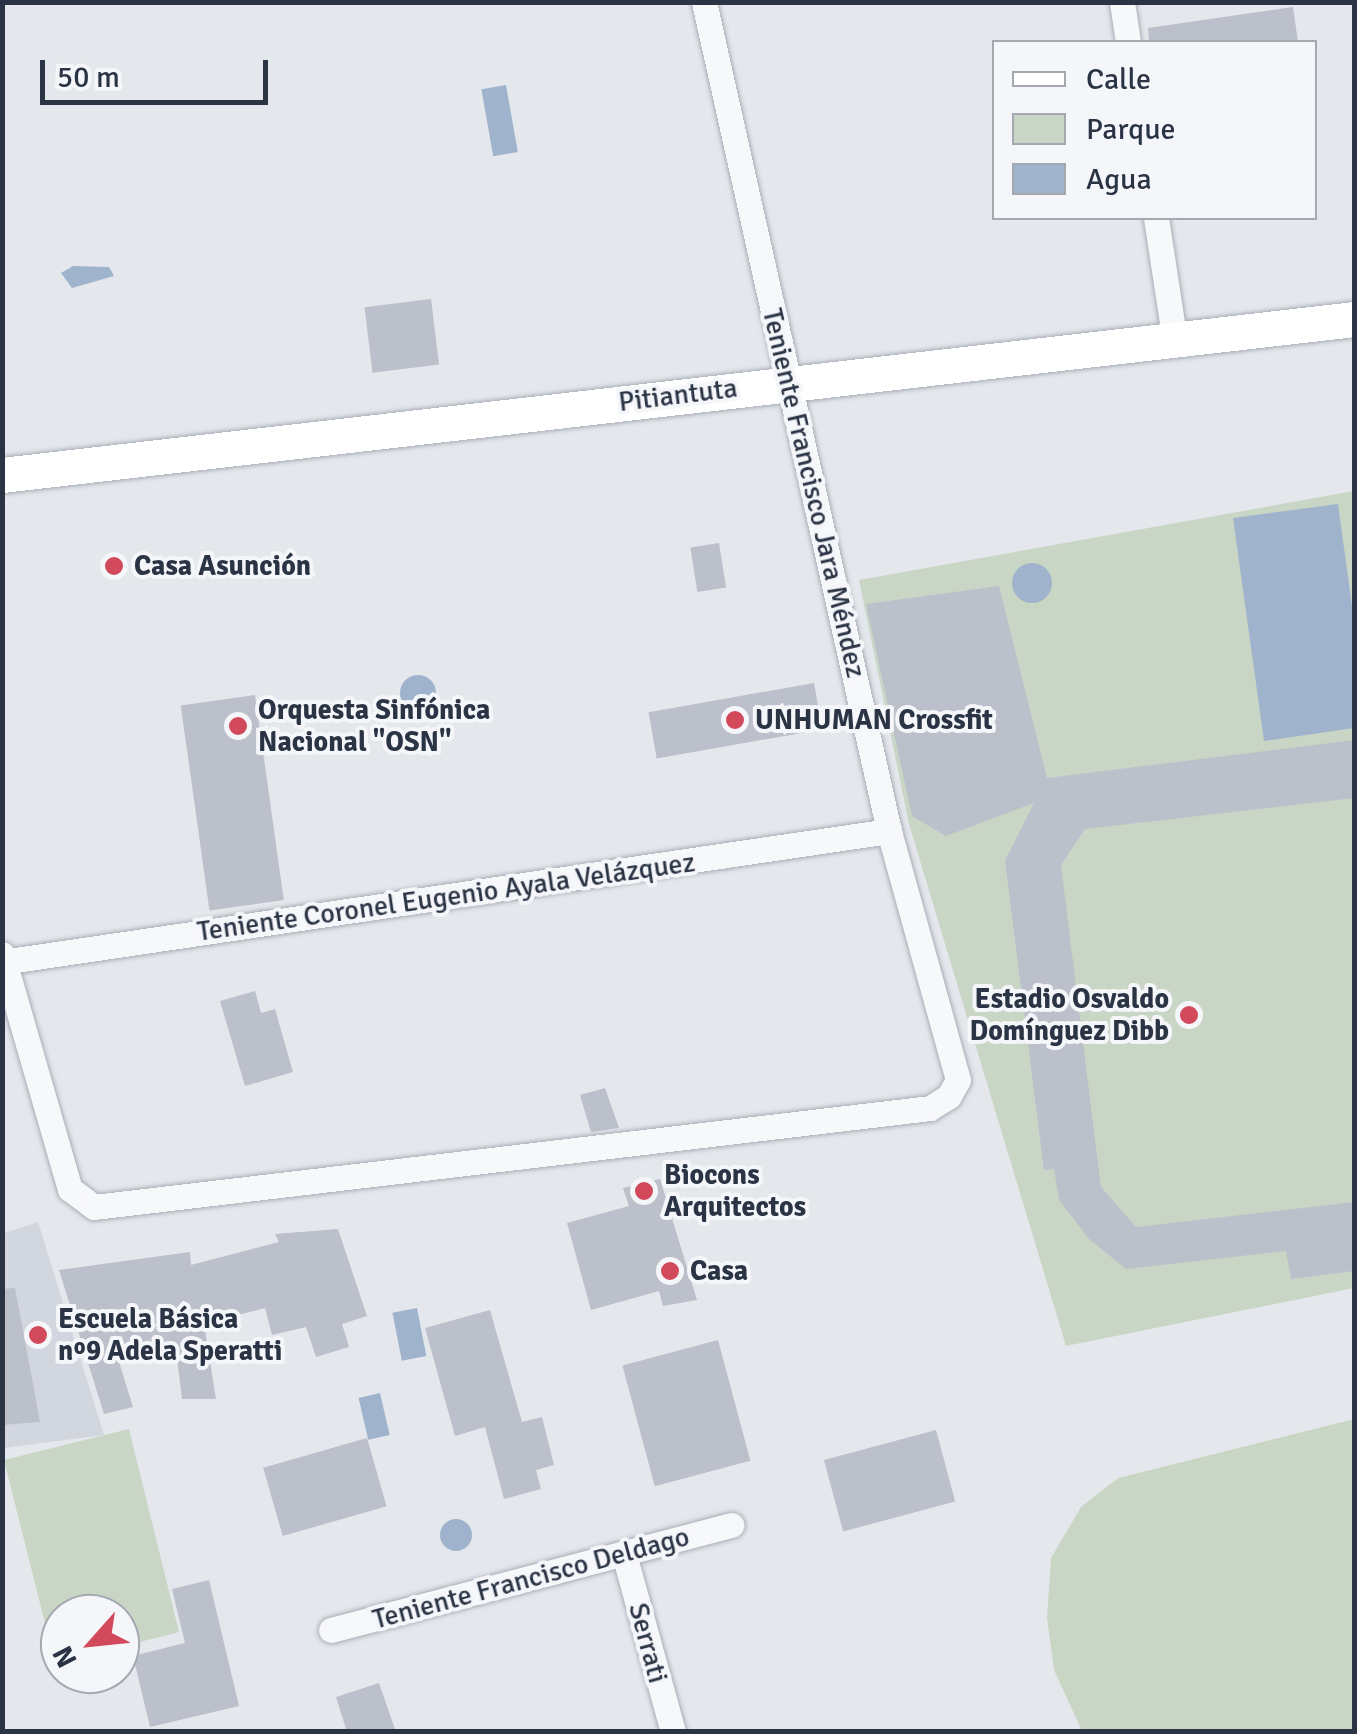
<!DOCTYPE html>
<meta charset="utf-8">
<style>
body{margin:0}
#map{position:relative;width:1357px;height:1734px;overflow:hidden;background:#e4e7ec;font-family:Signika,sans-serif}
div>[style]{position:absolute}
[style*='--x']{left:calc(var(--x)*1px);top:calc(var(--y)*1px);width:calc(var(--w)*1px);rotate:calc(var(--a)*1deg)}
.built>*{inset:0;background:#d2d6de}
.green>*{inset:0;background:#c9d6c5}
.water>*{inset:0;background:#9fb4cc;transform-origin:0 0}
.round{border-radius:50%}
.building>*{inset:0;background:#bbc0ca;transform-origin:0 0}
.roads{filter:drop-shadow(0 0 2px #a9aeb7) drop-shadow(0 0 2px #a9aeb7)}
.street>*{height:25px;margin:-12.5px;padding:0 12.5px;transform-origin:12.5px;border-radius:12.5px;background:#f7f8fa}
.secondary>*{height:35px;margin:-17.5px;padding:0 17.5px;transform-origin:17.5px;border-radius:17.5px;background:#fff}
.dots>*{width:28px;height:28px;translate:-50% -50%;box-sizing:border-box;border:5px solid #f4f6f9;border-radius:50%}
span{translate:-50% -50%;white-space:nowrap;text-align:center;line-height:1.15;-webkit-text-stroke:8px #f4f6f9;paint-order:stroke}
.street-label{font-size:28px;color:#2b3445}
.poi-label{font-size:28px;color:#2b3445;font-weight:700}
.left{translate:0 -50%;text-align:left}
.right{translate:-100% -50%;text-align:right}
.frame{position:absolute;inset:0;border:5px solid #2b3445;pointer-events:none}
.legend{position:absolute;left:992px;top:40px;width:325px;height:180px;box-sizing:border-box;background:#f4f6f9;border:2px solid #a4a8b1;margin:0;padding:12px 18px;list-style:none;font-size:30px;color:#2b3445}
.legend li{display:flex;align-items:center;gap:20px;height:50px}
.legend b{width:50px;border:2px solid #a4a8b1}
.north{position:absolute;left:40px;top:1594px;width:100px;height:100px;box-sizing:border-box;background:#f4f6f9;border:2px solid #a4a8b1;border-radius:50%;rotate:243deg;font-size:28px;font-weight:700;line-height:40px;text-align:center;color:#2b3445}
.north::after{content:'';display:block;margin:auto;width:35px;height:45px;background:#d1495b;clip-path:polygon(50% 0,100% 100%,50% 72%,0 100%)}
.scale{position:absolute;left:40px;top:60px;width:228px;height:45px;box-sizing:border-box;border:5px solid #2b3445;border-top:0;padding-left:12px;font-size:30px;line-height:35px;white-space:nowrap;color:#2b3445;-webkit-text-stroke:8px #f4f6f9;paint-order:stroke}
</style>
<div id="map">
<div class="built">
<i style="clip-path:polygon(38px 1222px,104px 1435px,3px 1448px,2px 1234px)"></i>
</div>
<div class="green">
<i style="clip-path:polygon(1354px 491px,1354px 1288px,1066px 1346px,909px 824px,859px 580px)"></i>
<i style="clip-path:polygon(1354px 1419px,1354px 1731px,1082px 1731px,1054px 1670px,1047px 1618px,1051px 1558px,1081px 1507px,1118px 1478px)"></i>
<i style="clip-path:polygon(129px 1429px,179px 1632px,120px 1647px,120px 1614px,60px 1614px,55px 1663px,4px 1460px)"></i>
</div>
<div class="water">
<i style="left:506px;top:85px;width:68px;height:25px;rotate:80deg"></i>
<i style="clip-path:polygon(73px 266px,109px 267px,114px 276px,72px 288px,61px 273px)"></i>
<i style="clip-path:polygon(1338px 504px,1354px 621px,1354px 728px,1264px 741px,1233px 518px)"></i>
<i class="round" style="left:1012px;top:563px;width:40px;height:40px"></i>
<i class="round" style="left:400px;top:675px;width:36px;height:36px"></i>
<i style="left:417px;top:1308px;width:49px;height:25px;rotate:79deg"></i>
<i style="left:380px;top:1393px;width:43px;height:22px;rotate:77deg"></i>
<i class="round" style="left:440px;top:1519px;width:32px;height:32px"></i>
</div>
<div class="building">
<i style="clip-path:polygon(1293px 7px,1298px 42px,1149px 42px,1148px 28px)"></i>
<i style="left:431px;top:299px;width:66px;height:67px;rotate:83deg"></i>
<i style="left:719px;top:543px;width:45px;height:29px;rotate:81deg"></i>
<i style="clip-path:polygon(999px 586px,1047px 778px,1354px 740px,1354px 798px,1085px 829px,1061px 865px,1101px 1187px,1136px 1227px,1354px 1202px,1354px 1271px,1291px 1279px,1286px 1251px,1126px 1269px,1089px 1239px,1059px 1200px,1054px 1169px,1044px 1170px,1005px 861px,1034px 803px,946px 836px,912px 816px,866px 604px)"></i>
<i style="left:814px;top:683px;width:47px;height:168px;rotate:80deg"></i>
<i style="left:255px;top:695px;width:207px;height:75px;rotate:82deg"></i>
<i style="clip-path:polygon(255px 991px,261px 1013px,275px 1009px,293px 1072px,245px 1086px,220px 1001px)"></i>
<i style="clip-path:polygon(605px 1088px,619px 1128px,591px 1132px,580px 1095px)"></i>
<i style="clip-path:polygon(660px 1179px,697px 1300px,663px 1306px,659px 1291px,591px 1310px,567px 1223px,629px 1206px,623px 1188px)"></i>
<i style="clip-path:polygon(338px 1229px,367px 1316px,342px 1324px,349px 1347px,316px 1357px,306px 1327px,272px 1335px,265px 1308px,204px 1324px,216px 1399px,182px 1399px,176px 1351px,119px 1362px,133px 1407px,104px 1414px,59px 1270px,190px 1252px,191px 1265px,279px 1242px,275px 1234px)"></i>
<i style="clip-path:polygon(15px 1288px,40px 1422px,2px 1425px,2px 1289px)"></i>
<i style="clip-path:polygon(490px 1310px,522px 1422px,542px 1417px,554px 1465px,536px 1470px,541px 1489px,504px 1499px,485px 1427px,455px 1436px,425px 1328px)"></i>
<i style="left:718px;top:1340px;width:125px;height:99px;rotate:75deg"></i>
<i style="left:936px;top:1430px;width:74px;height:116px;rotate:75deg"></i>
<i style="left:367px;top:1438px;width:71px;height:108px;rotate:74deg"></i>
<i style="clip-path:polygon(209px 1580px,239px 1706px,150px 1727px,133px 1656px,185px 1643px,172px 1589px)"></i>
<i style="clip-path:polygon(379px 1683px,396px 1732px,347px 1732px,336px 1697px)"></i>
</div>
<div class="roads">
<div class="street">
<i style="--x:1122;--y:2;--w:40;--a:81.5"></i>
<i style="--x:1156;--y:218;--w:119;--a:81.3"></i>
<i style="--x:2;--y:954;--w:245;--a:73.9"></i>
<i style="--x:70;--y:1189;--w:30;--a:37"></i>
<i style="--x:94;--y:1207;--w:842;--a:-6.75"></i>
<i style="--x:930;--y:1108;--w:22;--a:-32"></i>
<i style="--x:949;--y:1096;--w:18;--a:-61"></i>
<i style="--x:958;--y:1080;--w:258;--a:-105.5"></i>
<i style="--x:889;--y:831;--w:849;--a:-102.58"></i>
<i style="--x:2;--y:962;--w:897;--a:-8.4"></i>
<i style="--x:624;--y:1554;--w:185;--a:74.6"></i>
<i style="--x:331;--y:1630;--w:414;--a:-14.7"></i>
</div>
<div class="secondary">
<i style="--x:2;--y:475;--w:1361;--a:-6.58"></i>
</div>
</div>
<div class="dots">
<i style="left:114px;top:566px;background:#d1495b"></i>
<i style="left:735px;top:720px;background:#d1495b"></i>
<i style="left:238px;top:726px;background:#d1495b"></i>
<i style="left:1189px;top:1015px;background:#d1495b"></i>
<i style="left:644px;top:1191px;background:#d1495b"></i>
<i style="left:670px;top:1271px;background:#d1495b"></i>
<i style="left:38px;top:1335px;background:#d1495b"></i>
</div>
<div class="street-label">
<span style="left:678px;top:395px;rotate:-7deg">Pitiantuta</span>
<span style="left:814px;top:493px;rotate:77deg">Teniente Francisco Jara Méndez</span>
<span style="left:446px;top:897px;rotate:-8deg">Teniente Coronel Eugenio Ayala Velázquez</span>
<span style="left:531px;top:1578px;rotate:-15deg">Teniente Francisco Deldago</span>
<span style="left:648px;top:1643px;rotate:75deg">Serrati</span>
</div>
<div class="poi-label">
<span class="left" style="left:134px;top:566px">Casa Asunción</span>
<span class="left" style="left:258px;top:726px">Orquesta Sinfónica<br>Nacional "OSN"</span>
<span class="left" style="left:755px;top:720px">UNHUMAN Crossfit</span>
<span class="right" style="left:1169px;top:1015px">Estadio Osvaldo<br>Domínguez Dibb</span>
<span class="left" style="left:664px;top:1191px">Biocons<br>Arquitectos</span>
<span class="left" style="left:690px;top:1271px">Casa</span>
<span class="left" style="left:58px;top:1335px">Escuela Básica<br>nº9 Adela Speratti</span>
</div>
<div class="frame"></div>
<ul class="legend">
<li><b style="height:12px;background:#fff"></b>Calle</li>
<li><b style="height:28px;background:#c9d6c5"></b>Parque</li>
<li><b style="height:28px;background:#9fb4cc"></b>Agua</li>
</ul>
<div class="north">N</div>
<div class="scale">50 m</div>
</div>
